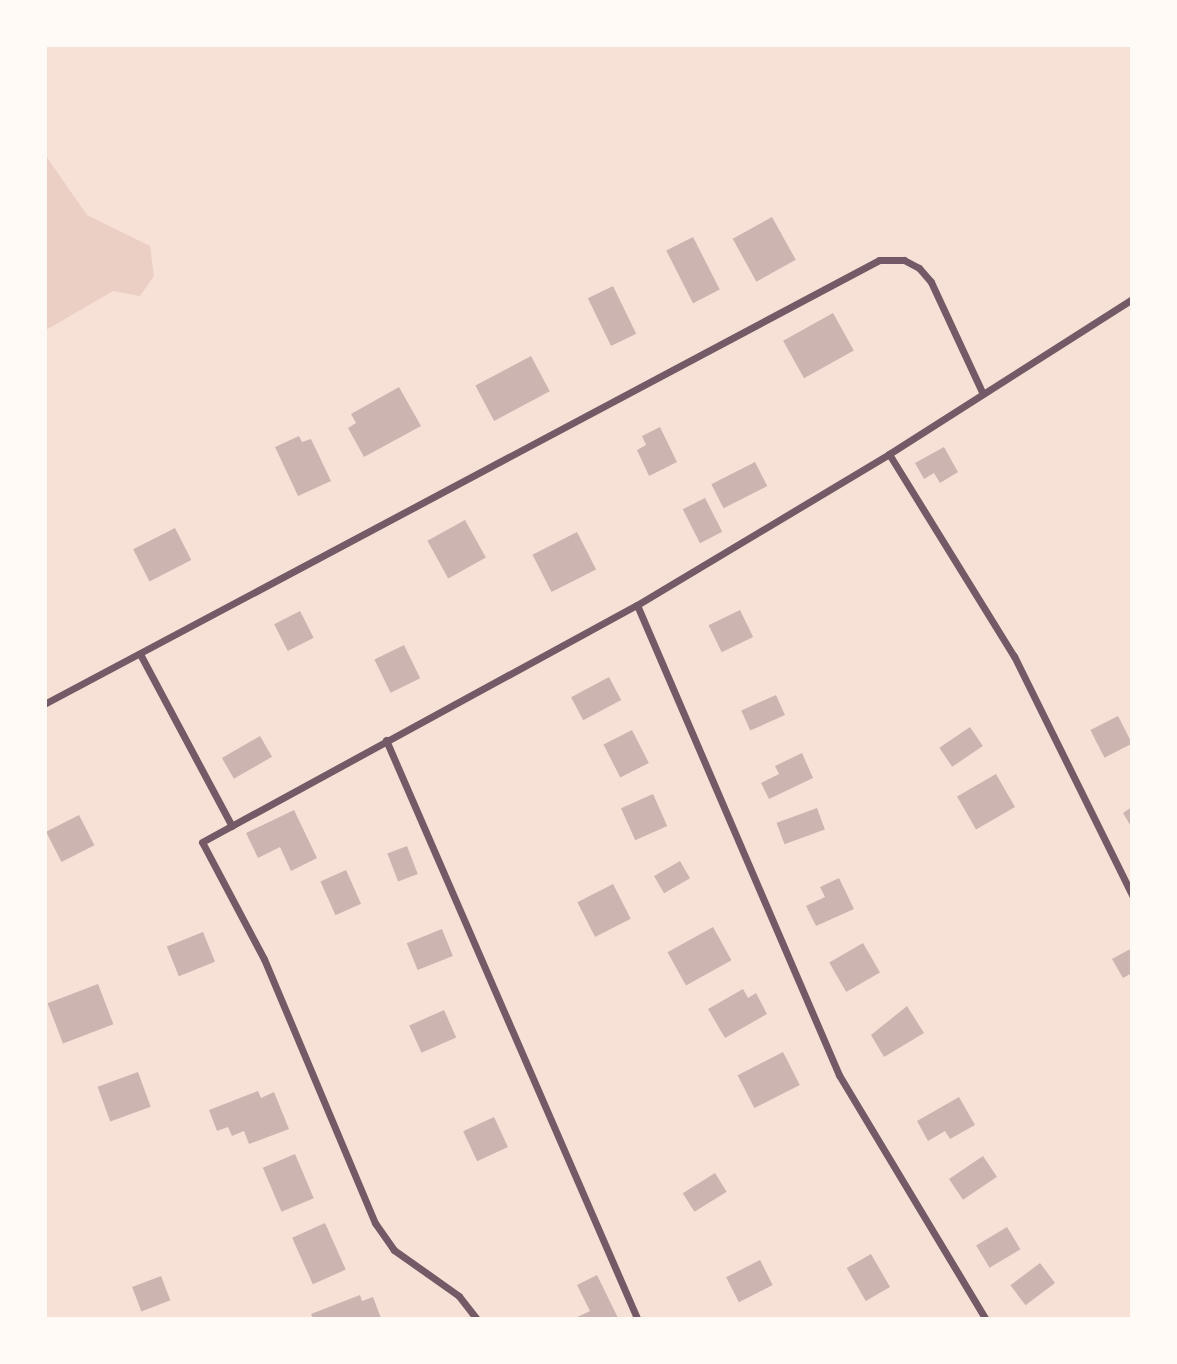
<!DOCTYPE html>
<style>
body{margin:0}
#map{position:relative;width:1177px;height:1364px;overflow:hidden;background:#f7e1d7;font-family:"Fira Sans Condensed",sans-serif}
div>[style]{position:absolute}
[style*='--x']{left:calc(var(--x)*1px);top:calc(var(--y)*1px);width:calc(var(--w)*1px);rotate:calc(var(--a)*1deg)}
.green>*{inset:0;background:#ebcfc5}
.building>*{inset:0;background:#ccb4b1;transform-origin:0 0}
.minor>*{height:7px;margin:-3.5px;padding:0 3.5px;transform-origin:3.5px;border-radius:3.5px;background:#755966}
span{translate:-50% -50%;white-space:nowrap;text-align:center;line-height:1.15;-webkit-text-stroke:7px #fffaf5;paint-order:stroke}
.frame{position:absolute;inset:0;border:47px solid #fffaf5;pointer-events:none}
</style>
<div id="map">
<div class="green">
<i style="clip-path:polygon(46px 156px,87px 215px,150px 246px,154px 276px,140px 296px,113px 291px,46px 330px)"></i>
</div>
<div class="building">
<i style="left:772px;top:217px;width:49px;height:45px;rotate:61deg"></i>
<i style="left:693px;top:237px;width:59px;height:30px;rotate:63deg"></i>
<i style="left:613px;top:286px;width:53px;height:28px;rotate:64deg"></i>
<i style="left:833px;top:313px;width:43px;height:57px;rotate:61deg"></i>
<i style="left:531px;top:356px;width:40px;height:63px;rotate:62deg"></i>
<i style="clip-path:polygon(399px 387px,421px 426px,364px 457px,348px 428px,356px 423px,351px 414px)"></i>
<i style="clip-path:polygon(660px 427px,677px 462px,649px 476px,637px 450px,646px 445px,642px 436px)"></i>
<i style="clip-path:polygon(299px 436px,302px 442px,311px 439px,331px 481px,298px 496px,275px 447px)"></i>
<i style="clip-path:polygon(944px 447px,958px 472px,940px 483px,934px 473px,924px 479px,915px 463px)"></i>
<i style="left:755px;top:462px;width:27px;height:49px;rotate:63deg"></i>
<i style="left:705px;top:498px;width:38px;height:25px;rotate:63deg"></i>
<i style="left:465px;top:520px;width:43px;height:43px;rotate:61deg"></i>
<i style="left:175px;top:528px;width:36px;height:47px;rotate:63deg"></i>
<i style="left:577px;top:532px;width:42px;height:50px;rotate:63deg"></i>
<i style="left:740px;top:610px;width:30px;height:35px;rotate:64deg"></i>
<i style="left:300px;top:611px;width:30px;height:29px;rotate:63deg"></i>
<i style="left:404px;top:645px;width:37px;height:33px;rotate:64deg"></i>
<i style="left:609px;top:677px;width:26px;height:43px;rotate:62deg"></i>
<i style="left:776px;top:695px;width:22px;height:38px;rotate:66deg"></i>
<i style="left:1118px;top:716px;width:31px;height:31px;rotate:63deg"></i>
<i style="left:970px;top:727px;width:23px;height:37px;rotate:56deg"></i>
<i style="left:632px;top:730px;width:37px;height:32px;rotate:63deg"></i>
<i style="left:260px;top:736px;width:24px;height:44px;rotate:60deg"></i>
<i style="clip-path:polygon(802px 753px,813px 778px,769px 799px,761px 783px,779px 774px,775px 766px)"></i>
<i style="left:996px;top:774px;width:38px;height:45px;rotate:60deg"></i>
<i style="left:653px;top:794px;width:35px;height:35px;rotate:66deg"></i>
<i style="clip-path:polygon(1132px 807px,1132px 828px,1123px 813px)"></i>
<i style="left:817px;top:808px;width:23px;height:43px;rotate:70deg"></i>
<i style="clip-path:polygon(294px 810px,317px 858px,291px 871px,280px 847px,258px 858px,246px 833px)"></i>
<i style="left:79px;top:815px;width:34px;height:37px;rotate:63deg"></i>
<i style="left:407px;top:846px;width:30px;height:21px;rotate:69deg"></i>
<i style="left:680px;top:861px;width:20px;height:30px;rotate:60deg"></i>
<i style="left:346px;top:870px;width:37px;height:28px;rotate:66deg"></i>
<i style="clip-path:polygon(839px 878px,854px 909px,816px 926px,806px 906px,825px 897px,820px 887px)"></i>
<i style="left:613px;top:884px;width:39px;height:40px;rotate:63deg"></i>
<i style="left:713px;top:927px;width:38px;height:52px;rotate:61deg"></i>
<i style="left:442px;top:929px;width:29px;height:38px;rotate:68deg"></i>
<i style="left:203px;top:932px;width:32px;height:39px;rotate:68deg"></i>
<i style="left:863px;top:943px;width:34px;height:39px;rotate:60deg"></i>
<i style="clip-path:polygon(1132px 948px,1132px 973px,1123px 978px,1112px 959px)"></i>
<i style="left:98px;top:984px;width:43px;height:54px;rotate:69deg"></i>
<i style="clip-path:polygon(743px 989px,748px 998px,756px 993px,767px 1014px,725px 1038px,708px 1009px)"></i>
<i style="clip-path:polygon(907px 1006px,924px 1033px,884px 1057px,871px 1035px)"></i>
<i style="left:444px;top:1010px;width:30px;height:38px;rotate:66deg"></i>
<i style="left:783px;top:1052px;width:37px;height:51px;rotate:63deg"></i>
<i style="left:138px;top:1072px;width:37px;height:43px;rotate:70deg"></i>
<i style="clip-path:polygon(258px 1091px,261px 1098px,274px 1092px,289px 1129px,249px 1144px,244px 1131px,232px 1136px,228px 1127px,217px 1131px,209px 1110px)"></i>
<i style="clip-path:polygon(959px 1097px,975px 1125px,950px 1139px,945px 1131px,928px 1141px,917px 1121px)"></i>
<i style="left:494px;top:1117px;width:33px;height:34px;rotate:65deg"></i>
<i style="left:295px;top:1154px;width:48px;height:35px;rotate:67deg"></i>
<i style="left:983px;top:1156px;width:25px;height:41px;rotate:56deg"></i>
<i style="left:715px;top:1173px;width:22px;height:38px;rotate:58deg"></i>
<i style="left:325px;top:1223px;width:51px;height:36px;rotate:66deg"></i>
<i style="left:1007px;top:1227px;width:26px;height:36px;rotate:59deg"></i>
<i style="left:871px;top:1254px;width:38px;height:28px;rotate:60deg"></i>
<i style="left:760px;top:1260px;width:28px;height:38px;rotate:63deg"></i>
<i style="left:1040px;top:1263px;width:25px;height:37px;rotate:53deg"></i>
<i style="clip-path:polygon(597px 1275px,618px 1318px,575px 1318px,590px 1311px,577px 1285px)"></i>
<i style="left:161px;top:1276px;width:26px;height:31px;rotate:69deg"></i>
<i style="clip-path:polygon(360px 1295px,362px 1301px,373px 1297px,381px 1318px,313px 1318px,311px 1314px)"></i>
</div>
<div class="minor">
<i style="--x:889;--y:454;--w:238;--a:58.3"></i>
<i style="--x:1014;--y:656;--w:267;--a:63.7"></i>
<i style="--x:637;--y:605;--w:512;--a:66.74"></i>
<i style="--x:839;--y:1075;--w:283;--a:59"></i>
<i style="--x:140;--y:654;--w:195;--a:61.9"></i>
<i style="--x:46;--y:703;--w:943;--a:-28"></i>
<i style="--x:879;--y:260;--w:25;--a:0"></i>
<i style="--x:904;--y:260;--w:17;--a:28"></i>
<i style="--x:919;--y:268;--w:18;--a:49"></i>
<i style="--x:931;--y:282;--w:121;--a:65.1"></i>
<i style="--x:386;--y:740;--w:630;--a:66.53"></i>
<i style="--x:476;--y:1318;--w:28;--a:-128"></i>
<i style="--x:459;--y:1296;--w:80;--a:-144.7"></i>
<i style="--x:394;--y:1250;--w:33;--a:-125"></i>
<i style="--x:375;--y:1223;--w:286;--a:-112.8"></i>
<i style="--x:264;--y:959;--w:132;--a:-117.9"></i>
<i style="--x:202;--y:842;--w:495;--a:-28.6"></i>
<i style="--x:637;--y:605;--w:294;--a:-30.9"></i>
<i style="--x:889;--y:454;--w:288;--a:-32.5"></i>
</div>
<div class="frame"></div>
</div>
